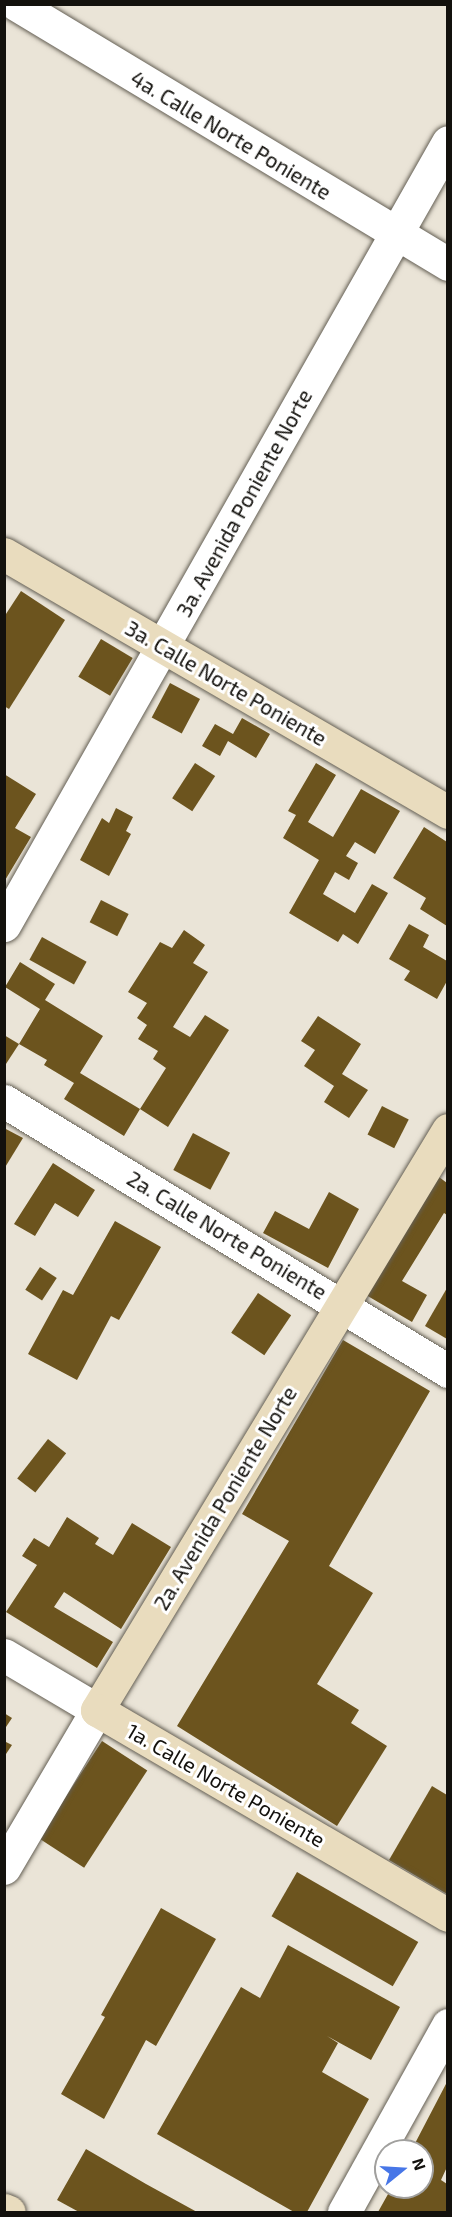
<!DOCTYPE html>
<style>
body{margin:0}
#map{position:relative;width:452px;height:2217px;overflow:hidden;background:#eae4d7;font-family:"Exo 2",sans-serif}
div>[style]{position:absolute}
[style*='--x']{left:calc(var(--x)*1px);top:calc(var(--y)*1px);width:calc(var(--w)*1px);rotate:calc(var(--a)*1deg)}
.building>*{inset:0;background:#6c541e;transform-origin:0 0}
.roads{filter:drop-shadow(0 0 2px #645f54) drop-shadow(0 0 2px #645f54)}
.minor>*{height:33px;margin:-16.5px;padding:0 16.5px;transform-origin:16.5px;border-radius:16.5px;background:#fff}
.tertiary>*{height:33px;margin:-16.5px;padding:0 16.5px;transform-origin:16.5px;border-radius:16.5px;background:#fff}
.secondary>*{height:33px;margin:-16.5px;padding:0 16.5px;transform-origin:16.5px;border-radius:16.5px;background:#e9dcbe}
span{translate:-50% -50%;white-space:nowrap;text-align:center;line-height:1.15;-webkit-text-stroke:6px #fff;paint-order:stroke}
.street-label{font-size:21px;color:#13110d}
.frame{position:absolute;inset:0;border:6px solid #13110d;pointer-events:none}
.north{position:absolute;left:374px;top:2139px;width:60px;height:60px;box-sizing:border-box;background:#fff;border:2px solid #a1a09e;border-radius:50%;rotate:72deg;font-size:16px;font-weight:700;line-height:24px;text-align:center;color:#13110d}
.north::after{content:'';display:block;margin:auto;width:21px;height:27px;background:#4776e7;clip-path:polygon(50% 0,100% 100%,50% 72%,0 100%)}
</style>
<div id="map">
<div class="building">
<i style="clip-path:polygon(21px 591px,65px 620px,9px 709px,4px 706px,4px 617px)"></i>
<i style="left:101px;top:639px;width:37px;height:44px;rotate:31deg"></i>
<i style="left:170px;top:683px;width:34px;height:39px;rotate:28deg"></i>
<i style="clip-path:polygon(242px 718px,270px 734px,256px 758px,228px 741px,220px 756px,202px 746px,215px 724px,233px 734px)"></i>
<i style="left:195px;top:763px;width:24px;height:42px;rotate:33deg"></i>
<i style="clip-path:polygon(316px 763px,336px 775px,308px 822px,333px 837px,361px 789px,400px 811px,375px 854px,355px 842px,346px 856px,358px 863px,349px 880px,335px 872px,323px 894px,355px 913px,372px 884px,388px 893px,358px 944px,343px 934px,338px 942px,289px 913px,319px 860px,283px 838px,296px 815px,288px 811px)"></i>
<i style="clip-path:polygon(4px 774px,36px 794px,15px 828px,31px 837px,4px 882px)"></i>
<i style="clip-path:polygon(116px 808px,133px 817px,126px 831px,131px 834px,109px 876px,80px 860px,102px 818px,109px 823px)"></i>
<i style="clip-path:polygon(424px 827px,447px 842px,447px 926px,420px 909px,426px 898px,393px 878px)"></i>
<i style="left:101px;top:900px;width:31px;height:25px;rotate:27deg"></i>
<i style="clip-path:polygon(409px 924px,429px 935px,423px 947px,447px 961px,447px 981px,437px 999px,404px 980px,410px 971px,389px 959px)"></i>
<i style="clip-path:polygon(184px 930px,205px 945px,193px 963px,208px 972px,173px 1027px,190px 1037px,205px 1015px,229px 1030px,168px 1127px,140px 1109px,124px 1136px,64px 1099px,74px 1083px,44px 1065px,47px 1060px,19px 1044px,40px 1009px,5px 987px,20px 962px,55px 984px,45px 1000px,103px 1036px,80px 1073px,140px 1109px,166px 1068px,153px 1059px,158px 1051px,138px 1039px,147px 1025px,137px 1018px,147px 1003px,128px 992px,160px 942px,172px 948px)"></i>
<i style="left:42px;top:937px;width:51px;height:26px;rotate:29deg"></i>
<i style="clip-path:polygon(318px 1016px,361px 1044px,342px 1074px,368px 1090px,349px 1118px,324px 1102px,334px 1086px,304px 1066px,315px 1050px,301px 1041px)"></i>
<i style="clip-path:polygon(4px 1035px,19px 1044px,4px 1067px)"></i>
<i style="left:382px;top:1106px;width:30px;height:32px;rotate:27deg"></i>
<i style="clip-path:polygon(4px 1128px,23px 1138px,4px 1169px)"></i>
<i style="left:193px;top:1133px;width:42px;height:42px;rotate:28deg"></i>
<i style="clip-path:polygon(53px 1163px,95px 1190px,78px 1217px,55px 1203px,35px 1236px,14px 1224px)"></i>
<i style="clip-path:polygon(439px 1177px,447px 1183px,447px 1215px,444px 1213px,402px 1281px,427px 1295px,412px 1322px,366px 1295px)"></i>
<i style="clip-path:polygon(329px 1192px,359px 1209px,328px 1268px,263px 1233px,275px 1211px,309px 1229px)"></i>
<i style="clip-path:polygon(115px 1221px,161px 1247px,119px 1320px,111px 1316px,77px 1380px,28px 1354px,63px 1290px,73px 1295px)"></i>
<i style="left:40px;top:1267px;width:20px;height:27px;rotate:33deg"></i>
<i style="clip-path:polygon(447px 1288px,447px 1339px,425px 1326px)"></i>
<i style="left:258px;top:1293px;width:40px;height:48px;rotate:34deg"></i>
<i style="clip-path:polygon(343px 1340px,430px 1391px,329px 1566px,373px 1593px,317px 1684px,359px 1710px,351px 1723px,387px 1746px,337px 1826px,177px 1726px,289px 1541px,242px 1514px)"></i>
<i style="left:48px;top:1439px;width:23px;height:50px;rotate:38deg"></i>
<i style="clip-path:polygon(67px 1517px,99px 1538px,95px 1544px,113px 1555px,132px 1523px,171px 1547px,121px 1629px,64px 1592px,54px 1607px,113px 1642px,97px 1668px,6px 1612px,37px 1565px,22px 1556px,34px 1538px,49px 1547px)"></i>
<i style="clip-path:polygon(4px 1713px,12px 1718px,4px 1730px)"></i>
<i style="clip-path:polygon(4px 1741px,12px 1745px,4px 1757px)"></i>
<i style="left:102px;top:1741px;width:54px;height:116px;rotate:33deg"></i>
<i style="clip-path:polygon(432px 1786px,447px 1795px,447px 1894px,389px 1860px)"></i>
<i style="left:297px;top:1872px;width:140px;height:51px;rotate:30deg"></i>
<i style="clip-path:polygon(161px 1908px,216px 1939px,156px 2046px,146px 2040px,104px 2119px,61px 2094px,105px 2017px,101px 2015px)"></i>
<i style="clip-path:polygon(288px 1945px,400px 2007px,371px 2060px,327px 2036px,338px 2043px,322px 2072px,369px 2099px,307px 2212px,294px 2212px,157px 2134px,241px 1987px,260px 1998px)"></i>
<i style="clip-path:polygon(447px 2082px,447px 2167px,441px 2180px,447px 2184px,447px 2212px,378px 2212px,392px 2187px,422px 2187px,422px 2151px,411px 2151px)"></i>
<i style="clip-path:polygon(86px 2149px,146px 2184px,197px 2212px,79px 2212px,57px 2200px)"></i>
</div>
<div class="roads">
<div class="minor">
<i style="--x:16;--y:4;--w:504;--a:31.04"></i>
<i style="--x:4;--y:925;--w:900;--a:-60.44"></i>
<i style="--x:4;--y:1101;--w:520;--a:31.3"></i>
<i style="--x:4;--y:1655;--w:108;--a:30.6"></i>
<i style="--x:97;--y:1710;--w:183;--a:120.5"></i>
</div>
<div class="tertiary">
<i style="--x:344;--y:2212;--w:214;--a:-60.9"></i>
</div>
<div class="secondary">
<i style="--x:4;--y:554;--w:514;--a:30.16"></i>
<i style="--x:448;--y:1130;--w:678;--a:121.18"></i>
<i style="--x:97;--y:1710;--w:406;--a:30.3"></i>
<i style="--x:4;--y:2210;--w:5;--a:22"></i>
</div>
</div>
<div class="street-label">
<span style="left:231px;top:135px;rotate:31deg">4a. Calle Norte Poniente</span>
<span style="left:244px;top:503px;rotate:-61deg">3a. Avenida Poniente Norte</span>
<span style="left:226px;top:683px;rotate:30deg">3a. Calle Norte Poniente</span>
<span style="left:227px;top:1235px;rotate:31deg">2a. Calle Norte Poniente</span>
<span style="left:225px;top:1498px;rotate:-59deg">2a. Avenida Poniente Norte</span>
<span style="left:226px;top:1785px;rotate:30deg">1a. Calle Norte Poniente</span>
</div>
<div class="frame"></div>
<div class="north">N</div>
</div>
